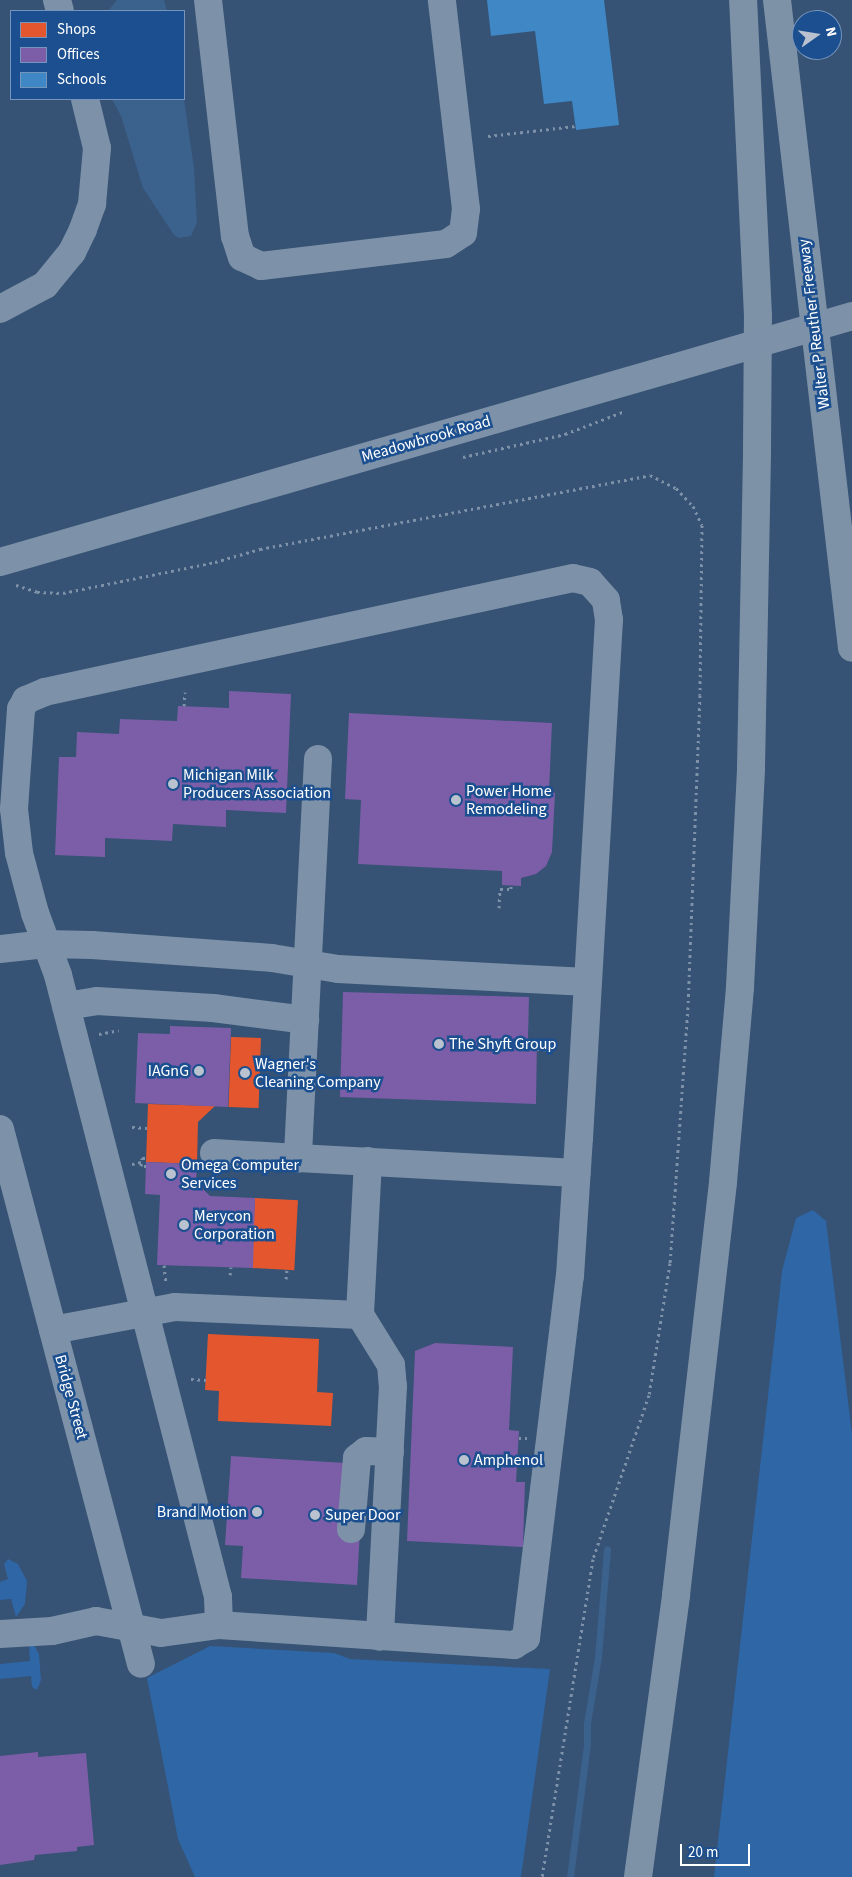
<!DOCTYPE html>
<style>
body{margin:0}
#map{position:relative;width:852px;height:1877px;overflow:hidden;background:#365274;font-family:"Source Sans 3",sans-serif}
div>[style]{position:absolute}
[style*='--x']{left:calc(var(--x)*1px);top:calc(var(--y)*1px);width:calc(var(--w)*1px);rotate:calc(var(--a)*1deg)}
.green>*{inset:0;background:#2f66a5}
.water>*{inset:0;background:#3b618d}
.shops>*{inset:0;background:#e4572e;transform-origin:0 0}
.offices>*{inset:0;background:#7b5ea7}
.schools>*{inset:0;background:#3f88c5}
.stream>*{height:7px;margin:-3.5px;padding:0 3.5px;transform-origin:3.5px;border-radius:3.5px;background:#3b618d}
.path>*{height:3px;margin-top:-1.5px;transform-origin:0;background:repeating-linear-gradient(90deg,#7d92a8 0 2.5px,transparent 0 6.5px)}
.minor>*{height:28px;margin:-14px;padding:0 14px;transform-origin:14px;border-radius:14px;background:#7d92a8}
.highway>*{height:28px;margin:-14px;padding:0 14px;transform-origin:14px;border-radius:14px;background:#7e92a7}
.minor-bridge>*{height:28px;margin:-14px;padding:0 14px;transform-origin:14px;border-radius:14px;background:#7d92a8}
.dots>*{width:14px;height:14px;translate:-50% -50%;box-sizing:border-box;border:2px solid #1b4f8f;border-radius:50%}
span{translate:-50% -50%;white-space:nowrap;text-align:center;line-height:1.15;-webkit-text-stroke:5px #1b4f8f;paint-order:stroke}
.street-label{font-size:16px;color:#fff}
.poi-label{font-size:16px;color:#fff}
.left{translate:0 -50%;text-align:left}
.right{translate:-100% -50%;text-align:right}
.legend{position:absolute;left:10px;top:10px;width:175px;height:90px;box-sizing:border-box;background:#1b4f8f;border:1px solid #7695bc;margin:0;padding:6px 9px;list-style:none;font-size:15px;color:#fff}
.legend li{display:flex;align-items:center;gap:10px;height:25px}
.legend b{width:25px;border:1px solid #7695bc}
.north{position:absolute;left:792px;top:10px;width:50px;height:50px;box-sizing:border-box;background:#1b4f8f;border:1px solid #7695bc;border-radius:50%;rotate:77deg;font-size:14px;font-weight:700;line-height:20px;text-align:center;color:#fff}
.north::after{content:'';display:block;margin:auto;width:18px;height:22px;background:#b9c2ce;clip-path:polygon(50% 0,100% 100%,50% 72%,0 100%)}
.scale{position:absolute;left:680px;top:1844px;width:70px;height:22px;box-sizing:border-box;border:2px solid #fff;border-top:0;padding-left:6px;font-size:15px;line-height:18px;white-space:nowrap;color:#fff;-webkit-text-stroke:4px #1b4f8f;paint-order:stroke}
</style>
<div id="map">
<div class="green">
<i style="clip-path:polygon(813px 1210px,826px 1221px,852px 1434px,852px 1877px,714px 1877px,782px 1271px,796px 1218px)"></i>
<i style="clip-path:polygon(8px 1559px,18px 1564px,27px 1581px,25px 1604px,16px 1617px,11px 1599px,0 1600px,0 1582px,8px 1579px,4px 1564px)"></i>
<i style="clip-path:polygon(34px 1645px,39px 1654px,41px 1680px,37px 1690px,32px 1687px,31px 1676px,0 1679px,0 1664px,30px 1661px,29px 1646px)"></i>
<i style="clip-path:polygon(210px 1646px,334px 1653px,350px 1659px,550px 1669px,521px 1877px,195px 1877px,178px 1839px,147px 1678px)"></i>
</div>
<div class="water">
<i style="clip-path:polygon(117px 0,164px 0,167px 11px,108px 11px)"></i>
<i style="clip-path:polygon(112px 99px,184px 99px,194px 168px,197px 223px,191px 236px,179px 238px,174px 235px,143px 188px,121px 116px)"></i>
</div>
<div class="shops">
<i style="left:231px;top:1037px;width:30px;height:70px;rotate:2deg"></i>
<i style="clip-path:polygon(148px 1104px,215px 1106px,198px 1122px,197px 1164px,146px 1162px)"></i>
<i style="left:255px;top:1198px;width:43px;height:70px;rotate:3deg"></i>
<i style="clip-path:polygon(208px 1334px,319px 1339px,317px 1392px,333px 1393px,331px 1426px,218px 1421px,219px 1391px,205px 1390px)"></i>
</div>
<div class="offices">
<i style="clip-path:polygon(229px 691px,291px 694px,286px 813px,226px 810px,226px 827px,173px 824px,172px 841px,105px 838px,105px 857px,55px 855px,59px 757px,76px 757px,77px 732px,119px 734px,120px 719px,177px 721px,178px 706px,229px 708px)"></i>
<i style="clip-path:polygon(349px 713px,552px 723px,549px 792px,555px 793px,552px 852px,546px 866px,536px 874px,521px 878px,521px 886px,502px 885px,502px 871px,358px 864px,361px 800px,345px 799px)"></i>
<i style="clip-path:polygon(343px 992px,529px 997px,528px 1039px,537px 1040px,536px 1104px,340px 1097px)"></i>
<i style="clip-path:polygon(170px 1026px,231px 1028px,228px 1107px,135px 1103px,138px 1033px,170px 1034px)"></i>
<i style="clip-path:polygon(146px 1162px,197px 1164px,196px 1182px,210px 1196px,255px 1198px,253px 1268px,157px 1265px,160px 1195px,145px 1194px)"></i>
<i style="clip-path:polygon(435px 1343px,513px 1347px,509px 1430px,519px 1431px,516px 1482px,525px 1482px,523px 1547px,407px 1541px,415px 1351px)"></i>
<i style="clip-path:polygon(231px 1456px,346px 1463px,360px 1530px,357px 1585px,241px 1578px,243px 1546px,225px 1545px)"></i>
<i style="clip-path:polygon(38px 1752px,38px 1757px,86px 1753px,94px 1845px,77px 1847px,77px 1851px,35px 1855px,34px 1860px,0 1865px,0 1756px)"></i>
</div>
<div class="schools">
<i style="clip-path:polygon(487px 0,604px 0,619px 125px,576px 130px,572px 101px,544px 104px,535px 31px,491px 36px)"></i>
</div>
<div class="stream">
<i style="--x:570;--y:1877;--w:133;--a:-82.7"></i>
<i style="--x:587;--y:1745;--w:22;--a:-90"></i>
<i style="--x:587;--y:1723;--w:67;--a:-80.5"></i>
<i style="--x:598;--y:1657;--w:108;--a:-85.2"></i>
</div>
<div class="path">
<i style="--x:488;--y:136;--w:88;--a:-6.6"></i>
<i style="--x:463;--y:457;--w:105;--a:-12.7"></i>
<i style="--x:565;--y:434;--w:64;--a:-21"></i>
<i style="--x:16;--y:585;--w:22;--a:18"></i>
<i style="--x:37;--y:592;--w:26;--a:2"></i>
<i style="--x:63;--y:593;--w:155;--a:-11.5"></i>
<i style="--x:215;--y:562;--w:47;--a:-16.1"></i>
<i style="--x:260;--y:549;--w:397;--a:-10.7"></i>
<i style="--x:650;--y:475;--w:29;--a:27"></i>
<i style="--x:676;--y:488;--w:25;--a:47"></i>
<i style="--x:693;--y:506;--w:21;--a:65"></i>
<i style="--x:702;--y:525;--w:170;--a:90.7"></i>
<i style="--x:700;--y:695;--w:312;--a:92.2"></i>
<i style="--x:688;--y:1007;--w:257;--a:94"></i>
<i style="--x:670;--y:1263;--w:134;--a:99"></i>
<i style="--x:649;--y:1395;--w:173;--a:108.9"></i>
<i style="--x:593;--y:1559;--w:322;--a:99.1"></i>
<i style="--x:184;--y:706;--w:14;--a:-86"></i>
<i style="--x:499;--y:908;--w:19;--a:-87"></i>
<i style="--x:500;--y:889;--w:11;--a:0"></i>
<i style="--x:511;--y:889;--w:3;--a:-90"></i>
<i style="--x:99;--y:1034;--w:20;--a:-11"></i>
<i style="--x:537;--y:1049;--w:16;--a:4"></i>
<i style="--x:132;--y:1127;--w:15;--a:4"></i>
<i style="--x:132;--y:1164;--w:10;--a:-11"></i>
<i style="--x:146;--y:1166;--w:5;--a:180"></i>
<i style="--x:141;--y:1166;--w:8;--a:-83"></i>
<i style="--x:142;--y:1158;--w:4;--a:0"></i>
<i style="--x:164;--y:1265;--w:19;--a:84"></i>
<i style="--x:230;--y:1275;--w:8;--a:-83"></i>
<i style="--x:286;--y:1279;--w:10;--a:-84"></i>
<i style="--x:191;--y:1379;--w:15;--a:4"></i>
<i style="--x:519;--y:1438;--w:8;--a:0"></i>
</div>
<div class="minor">
<i style="--x:57;--y:0;--w:11;--a:75"></i>
<i style="--x:208;--y:0;--w:238;--a:83.5"></i>
<i style="--x:235;--y:236;--w:22;--a:72"></i>
<i style="--x:242;--y:257;--w:21;--a:25"></i>
<i style="--x:261;--y:266;--w:186;--a:-6.8"></i>
<i style="--x:446;--y:244;--w:20;--a:-33"></i>
<i style="--x:463;--y:233;--w:24;--a:-83"></i>
<i style="--x:466;--y:209;--w:210;--a:-96.6"></i>
<i style="--x:0;--y:309;--w:51;--a:-28.1"></i>
<i style="--x:45;--y:285;--w:43;--a:-50.7"></i>
<i style="--x:72;--y:252;--w:25;--a:-64"></i>
<i style="--x:83;--y:229;--w:27;--a:-70"></i>
<i style="--x:92;--y:204;--w:56;--a:-84.9"></i>
<i style="--x:97;--y:148;--w:50;--a:-103.8"></i>
<i style="--x:0;--y:562;--w:697;--a:-16.07"></i>
<i style="--x:318;--y:759;--w:400;--a:92.9"></i>
<i style="--x:298;--y:1158;--w:279;--a:3.1"></i>
<i style="--x:0;--y:949;--w:46;--a:-6.2"></i>
<i style="--x:46;--y:944;--w:46;--a:1.2"></i>
<i style="--x:92;--y:945;--w:180;--a:4.1"></i>
<i style="--x:272;--y:958;--w:67;--a:9.5"></i>
<i style="--x:338;--y:969;--w:250;--a:3"></i>
<i style="--x:66;--y:1006;--w:31;--a:-9"></i>
<i style="--x:97;--y:1001;--w:116;--a:3.5"></i>
<i style="--x:213;--y:1008;--w:93;--a:7.4"></i>
<i style="--x:0;--y:1129;--w:553;--a:75.24"></i>
<i style="--x:214;--y:1153;--w:84;--a:3.4"></i>
<i style="--x:368;--y:1161;--w:154;--a:93"></i>
<i style="--x:360;--y:1315;--w:59;--a:58.2"></i>
<i style="--x:391;--y:1365;--w:21;--a:85"></i>
<i style="--x:393;--y:1386;--w:251;--a:93"></i>
<i style="--x:53;--y:1330;--w:124;--a:-10.7"></i>
<i style="--x:175;--y:1307;--w:185;--a:2.5"></i>
<i style="--x:351;--y:1529;--w:71;--a:-85.2"></i>
<i style="--x:357;--y:1458;--w:11;--a:-38"></i>
<i style="--x:366;--y:1451;--w:24;--a:2"></i>
<i style="--x:0;--y:1634;--w:52;--a:-3.3"></i>
<i style="--x:52;--y:1631;--w:45;--a:-12.8"></i>
<i style="--x:96;--y:1621;--w:66;--a:10.5"></i>
<i style="--x:161;--y:1633;--w:59;--a:-7.9"></i>
<i style="--x:219;--y:1625;--w:296;--a:3.9"></i>
<i style="--x:514;--y:1645;--w:14;--a:-30"></i>
<i style="--x:526;--y:1638;--w:365;--a:-83.1"></i>
<i style="--x:570;--y:1276;--w:138;--a:-86.3"></i>
<i style="--x:579;--y:1138;--w:519;--a:-86.69"></i>
<i style="--x:609;--y:620;--w:20;--a:-99"></i>
<i style="--x:606;--y:600;--w:24;--a:-132"></i>
<i style="--x:590;--y:582;--w:17;--a:-167"></i>
<i style="--x:573;--y:578;--w:540;--a:167.82"></i>
<i style="--x:45;--y:692;--w:21;--a:157"></i>
<i style="--x:26;--y:700;--w:10;--a:119"></i>
<i style="--x:21;--y:709;--w:100;--a:94"></i>
<i style="--x:14;--y:809;--w:44;--a:83.5"></i>
<i style="--x:19;--y:853;--w:62;--a:75.1"></i>
<i style="--x:35;--y:913;--w:66;--a:69.6"></i>
<i style="--x:58;--y:975;--w:642;--a:75.57"></i>
<i style="--x:218;--y:1597;--w:28;--a:88"></i>
</div>
<div class="highway">
<i style="--x:777;--y:0;--w:652;--a:83.4"></i>
<i style="--x:638;--y:1877;--w:285;--a:-82.3"></i>
<i style="--x:676;--y:1595;--w:416;--a:-83.5"></i>
<i style="--x:723;--y:1182;--w:196;--a:-85"></i>
<i style="--x:740;--y:987;--w:219;--a:-87.1"></i>
<i style="--x:751;--y:768;--w:317;--a:-88.9"></i>
<i style="--x:757;--y:451;--w:135;--a:-89.6"></i>
<i style="--x:758;--y:316;--w:316;--a:-92.7"></i>
</div>
<div class="minor-bridge">
<i style="--x:670;--y:369;--w:190;--a:-16.2"></i>
</div>
<div class="dots">
<i style="left:173px;top:784px;background:#b9c2ce"></i>
<i style="left:456px;top:800px;background:#b9c2ce"></i>
<i style="left:439px;top:1044px;background:#b9c2ce"></i>
<i style="left:199px;top:1071px;background:#b9c2ce"></i>
<i style="left:245px;top:1073px;background:#b9c2ce"></i>
<i style="left:171px;top:1174px;background:#b9c2ce"></i>
<i style="left:184px;top:1225px;background:#b9c2ce"></i>
<i style="left:464px;top:1460px;background:#b9c2ce"></i>
<i style="left:257px;top:1512px;background:#b9c2ce"></i>
<i style="left:315px;top:1515px;background:#b9c2ce"></i>
</div>
<div class="street-label">
<span style="left:814px;top:324px;rotate:-97deg">Walter P Reuther Freeway</span>
<span style="left:426px;top:439px;rotate:-16deg">Meadowbrook Road</span>
<span style="left:71px;top:1397px;rotate:75deg">Bridge Street</span>
</div>
<div class="poi-label">
<span class="left" style="left:183px;top:784px">Michigan Milk<br>Producers Association</span>
<span class="left" style="left:466px;top:800px">Power Home<br>Remodeling</span>
<span class="left" style="left:449px;top:1044px">The Shyft Group</span>
<span class="left" style="left:255px;top:1073px">Wagner's<br>Cleaning Company</span>
<span class="right" style="left:189px;top:1071px">IAGnG</span>
<span class="left" style="left:181px;top:1174px">Omega Computer<br>Services</span>
<span class="left" style="left:194px;top:1225px">Merycon<br>Corporation</span>
<span class="left" style="left:474px;top:1460px">Amphenol</span>
<span class="right" style="left:247px;top:1512px">Brand Motion</span>
<span class="left" style="left:325px;top:1515px">Super Door</span>
</div>
<ul class="legend">
<li><b style="height:14px;background:#e4572e"></b>Shops</li>
<li><b style="height:14px;background:#7b5ea7"></b>Offices</li>
<li><b style="height:14px;background:#3f88c5"></b>Schools</li>
</ul>
<div class="north">N</div>
<div class="scale">20 m</div>
</div>
